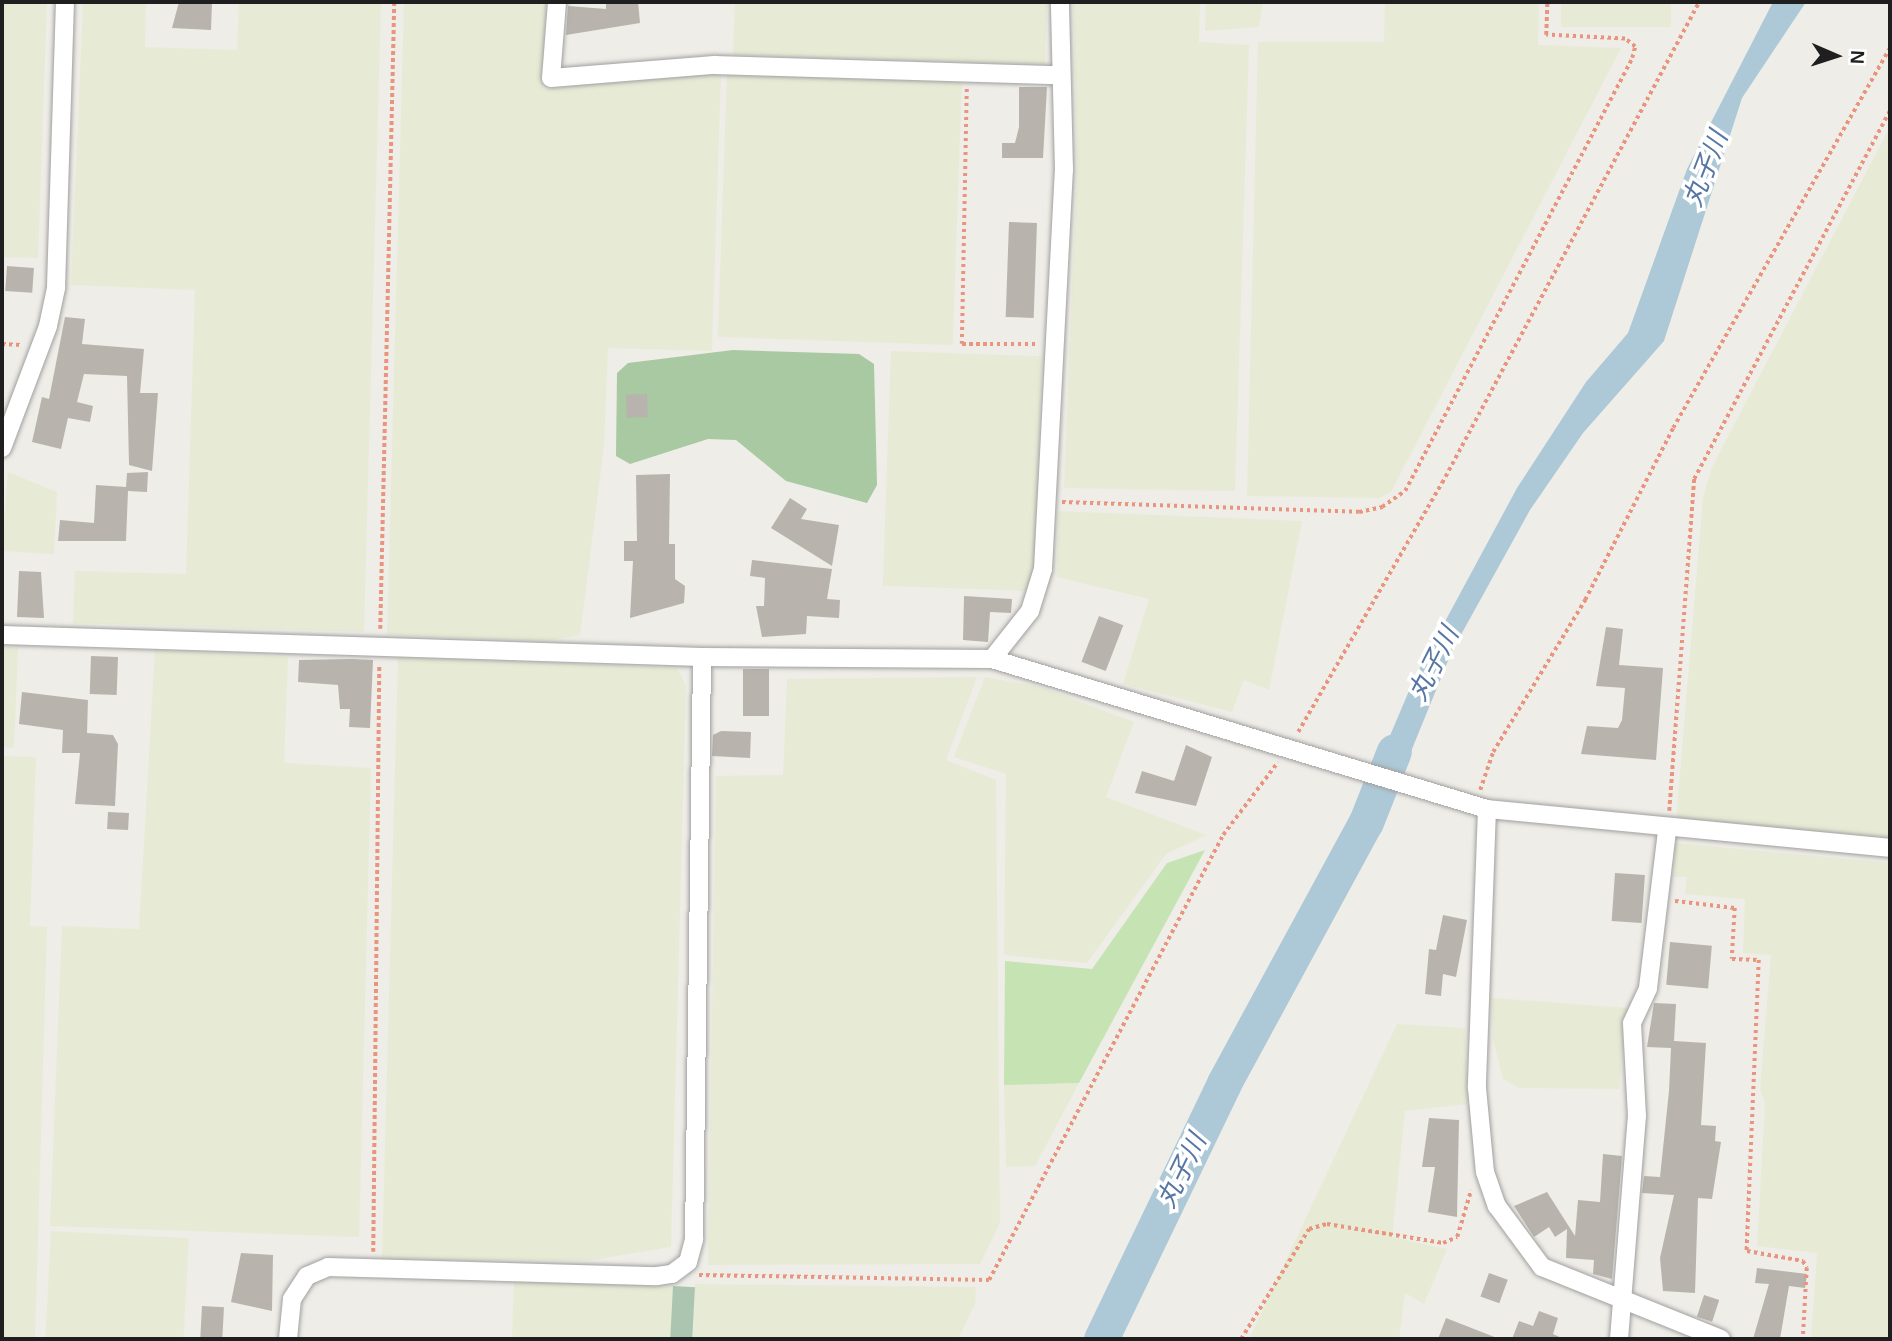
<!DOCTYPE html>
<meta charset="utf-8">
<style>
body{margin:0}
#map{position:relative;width:1892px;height:1341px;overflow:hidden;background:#efede7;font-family:Arial,"Noto Sans JP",sans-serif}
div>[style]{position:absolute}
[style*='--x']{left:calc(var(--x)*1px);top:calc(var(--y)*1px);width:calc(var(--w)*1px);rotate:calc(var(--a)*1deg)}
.farmland>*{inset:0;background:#e7ebd5;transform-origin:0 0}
.grass>*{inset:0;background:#c6e3b3}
.forest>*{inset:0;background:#a8c9a1}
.cemetery>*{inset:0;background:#abc5b1;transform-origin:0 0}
.water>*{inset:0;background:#adc9d7}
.river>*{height:35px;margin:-17.5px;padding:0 17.5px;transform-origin:17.5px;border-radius:17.5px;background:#adc9d7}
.building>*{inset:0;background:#b8b3ad;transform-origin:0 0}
.path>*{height:3.5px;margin-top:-1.75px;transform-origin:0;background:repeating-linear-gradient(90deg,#e9947e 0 3.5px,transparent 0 7px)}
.roads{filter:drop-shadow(0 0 2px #a0a0a0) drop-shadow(0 0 2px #a0a0a0)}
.street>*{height:18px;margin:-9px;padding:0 9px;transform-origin:9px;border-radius:9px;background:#fff}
span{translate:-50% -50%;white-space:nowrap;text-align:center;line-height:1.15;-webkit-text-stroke:7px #fff;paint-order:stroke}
.water-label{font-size:26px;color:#5776a4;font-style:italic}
.frame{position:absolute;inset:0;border:4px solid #1f1f1f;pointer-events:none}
.north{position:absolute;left:1801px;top:21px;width:70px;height:70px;-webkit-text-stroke:5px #fff;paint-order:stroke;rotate:93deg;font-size:19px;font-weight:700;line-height:28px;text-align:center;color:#1f1f1f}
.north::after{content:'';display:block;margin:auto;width:24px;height:32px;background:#1f1f1f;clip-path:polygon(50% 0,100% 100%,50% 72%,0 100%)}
</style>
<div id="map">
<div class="farmland">
<i style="clip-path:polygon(2px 2px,47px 2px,38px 258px,2px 257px)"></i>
<i style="clip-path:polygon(83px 2px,146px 2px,145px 47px,237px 50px,239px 2px,381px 2px,364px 632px,73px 623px,75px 571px,186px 574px,195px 290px,71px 285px)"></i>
<i style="clip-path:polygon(404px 2px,546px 2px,543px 89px,721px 73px,712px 351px,608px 348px,604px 446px,580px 635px,548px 641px,387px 635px)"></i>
<i style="clip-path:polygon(735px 2px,1047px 2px,1045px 64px,733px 55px)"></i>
<i style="clip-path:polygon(1073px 2px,1200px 2px,1199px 42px,1249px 45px,1235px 491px,1064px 488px,1077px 166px)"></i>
<i style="clip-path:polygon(1206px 2px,1263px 2px,1259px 27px,1205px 31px)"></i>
<i style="clip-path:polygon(1385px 2px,1539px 2px,1538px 45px,1621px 48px,1391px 492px,1379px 498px,1247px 496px,1258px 42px,1384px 42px)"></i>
<i style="left:1561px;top:2px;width:110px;height:25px"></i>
<i style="left:727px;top:74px;width:235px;height:263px;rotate:2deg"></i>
<i style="clip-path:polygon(1890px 127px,1890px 837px,1676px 822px,1703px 498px,1712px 467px)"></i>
<i style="left:891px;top:351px;width:151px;height:235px;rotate:2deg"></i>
<i style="clip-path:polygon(8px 472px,57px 492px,54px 554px,2px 551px)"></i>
<i style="clip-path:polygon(1058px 511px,1302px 521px,1269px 690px,1244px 680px,1232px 712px,1123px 684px,1149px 599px,1057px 577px)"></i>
<i style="clip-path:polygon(2px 647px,18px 648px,14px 748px,2px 747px)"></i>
<i style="clip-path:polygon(155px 650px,288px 657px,284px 763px,371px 768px,359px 1237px,50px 1226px,62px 926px,139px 929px)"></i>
<i style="clip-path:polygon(398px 657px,677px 668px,686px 686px,671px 1247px,587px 1261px,382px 1259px)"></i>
<i style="clip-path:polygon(977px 677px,946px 760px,996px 780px,1000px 1223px,980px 1264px,708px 1265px,716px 776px,783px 775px,787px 679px)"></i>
<i style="clip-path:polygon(985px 677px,1041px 687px,1134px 722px,1106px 797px,1206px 835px,1166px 854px,1087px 963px,1004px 955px,1006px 774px,954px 757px)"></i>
<i style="clip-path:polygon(2px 756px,36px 757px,30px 926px,47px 927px,35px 1339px,2px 1339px)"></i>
<i style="clip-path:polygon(1675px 843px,1890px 863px,1890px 1339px,1811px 1339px,1817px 1253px,1757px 1246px,1765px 1103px,1760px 1089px,1771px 955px,1743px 953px,1745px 899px,1685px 894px,1687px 877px,1674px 877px)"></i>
<i style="clip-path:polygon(1492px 998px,1627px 1008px,1619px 1089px,1519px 1088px,1503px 1079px,1493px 1039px)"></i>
<i style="clip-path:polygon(1397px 1024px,1465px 1028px,1467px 1104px,1405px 1111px,1392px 1237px,1447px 1249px,1424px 1304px,1405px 1293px,1399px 1339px,1249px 1339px)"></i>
<i style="clip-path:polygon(1079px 1083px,1035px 1166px,1006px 1167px,1004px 1085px)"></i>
<i style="left:51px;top:1231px;width:138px;height:108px;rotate:3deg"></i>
<i style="left:514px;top:1281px;width:159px;height:58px;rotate:2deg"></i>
<i style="clip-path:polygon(695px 1284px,976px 1287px,975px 1304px,958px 1339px,693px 1339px)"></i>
</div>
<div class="grass">
<i style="clip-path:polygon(1205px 850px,1079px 1083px,1004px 1085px,1005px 961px,1092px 969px,1167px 863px)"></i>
</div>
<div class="forest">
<i style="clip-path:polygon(733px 350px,859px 354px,874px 364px,877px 485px,867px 503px,786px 481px,736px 440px,708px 439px,630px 464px,616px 456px,617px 373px,628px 363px)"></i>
</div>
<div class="cemetery">
<i style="left:673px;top:1286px;width:22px;height:53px;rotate:3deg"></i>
</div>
<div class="water">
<i style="clip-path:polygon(1773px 2px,1806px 2px,1742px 98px,1664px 341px,1583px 433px,1530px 510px,1452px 651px,1392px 798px,1367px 790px,1414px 679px,1517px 488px,1586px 382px,1628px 333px,1687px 169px)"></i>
</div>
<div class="river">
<i style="--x:1101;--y:1339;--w:284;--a:-64.3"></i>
<i style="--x:1224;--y:1083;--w:297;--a:-61.5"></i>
<i style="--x:1366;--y:822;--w:76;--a:-68.5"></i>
</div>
<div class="building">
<i style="clip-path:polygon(179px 2px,212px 2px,211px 30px,172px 28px)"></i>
<i style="clip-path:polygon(606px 2px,638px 2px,640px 23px,566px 35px,568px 6px,606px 9px)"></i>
<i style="clip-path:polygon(1019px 87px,1047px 87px,1043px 158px,1002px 158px,1002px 143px,1015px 143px,1019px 127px)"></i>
<i style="left:1009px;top:222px;width:28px;height:95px;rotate:2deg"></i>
<i style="left:7px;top:266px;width:27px;height:25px;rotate:4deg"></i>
<i style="clip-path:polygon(65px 317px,85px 319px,82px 344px,144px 349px,140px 393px,158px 393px,152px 471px,129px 465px,127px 376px,84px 374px,77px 402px,93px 406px,90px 422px,68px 418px,61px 449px,32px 442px,42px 397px,49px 399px)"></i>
<i style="left:647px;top:394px;width:23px;height:21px;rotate:88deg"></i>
<i style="clip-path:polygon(148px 472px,147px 492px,128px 491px,126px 541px,58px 541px,60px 520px,94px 523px,96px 485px,126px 487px,127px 473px)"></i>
<i style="clip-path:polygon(670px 474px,669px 544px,675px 544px,675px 579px,685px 586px,684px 603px,630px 618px,633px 561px,624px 561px,624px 541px,637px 541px,636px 475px)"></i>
<i style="clip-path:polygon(790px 498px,807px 509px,801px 519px,839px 525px,832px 566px,771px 528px)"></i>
<i style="clip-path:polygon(752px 560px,832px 569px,827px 599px,840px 600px,839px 618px,807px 616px,806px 634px,762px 637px,756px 606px,764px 606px,765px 578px,750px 576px)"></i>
<i style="clip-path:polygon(19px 571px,41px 572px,44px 618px,17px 617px)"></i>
<i style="clip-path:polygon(964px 596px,1012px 599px,1011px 613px,990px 612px,988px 642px,963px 640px)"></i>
<i style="left:1099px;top:616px;width:26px;height:49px;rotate:21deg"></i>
<i style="clip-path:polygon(1606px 627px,1623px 629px,1619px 665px,1663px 668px,1656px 760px,1581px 754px,1587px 726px,1618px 728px,1622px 720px,1625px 688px,1596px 686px)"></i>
<i style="left:91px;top:656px;width:27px;height:38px;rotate:2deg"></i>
<i style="clip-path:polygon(351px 659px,373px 660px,370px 728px,349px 727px,350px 709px,340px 709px,338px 685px,298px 682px,299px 660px)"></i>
<i style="left:743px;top:669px;width:26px;height:47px"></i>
<i style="clip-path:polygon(22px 692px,88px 700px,87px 733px,113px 735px,118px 744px,115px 806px,75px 804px,80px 753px,62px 753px,63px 730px,19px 724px)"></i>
<i style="clip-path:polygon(721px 731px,751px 732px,750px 758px,712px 756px,713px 735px)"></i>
<i style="clip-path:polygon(1186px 745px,1212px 757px,1196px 806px,1135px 793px,1142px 771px,1174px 781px)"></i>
<i style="left:108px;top:812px;width:21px;height:17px;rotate:3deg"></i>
<i style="left:1615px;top:873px;width:30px;height:48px;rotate:4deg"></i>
<i style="clip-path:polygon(1443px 915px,1467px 920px,1456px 977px,1443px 974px,1441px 996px,1425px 994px,1429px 949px,1436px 950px)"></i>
<i style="left:1670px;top:942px;width:42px;height:43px;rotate:5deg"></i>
<i style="clip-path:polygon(1654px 1003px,1676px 1004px,1674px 1041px,1706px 1043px,1701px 1125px,1716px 1126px,1715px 1141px,1721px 1142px,1712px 1199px,1698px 1198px,1695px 1293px,1663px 1291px,1660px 1258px,1674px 1195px,1642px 1193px,1644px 1176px,1660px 1177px,1669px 1091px,1671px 1048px,1647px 1047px)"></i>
<i style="clip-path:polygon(1429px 1118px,1459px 1120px,1457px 1217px,1428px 1212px,1435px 1167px,1422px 1167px)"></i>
<i style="clip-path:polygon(1603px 1154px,1622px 1156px,1612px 1279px,1593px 1274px,1594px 1260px,1566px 1258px,1567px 1229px,1555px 1237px,1549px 1227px,1534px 1237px,1514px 1206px,1547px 1192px,1575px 1236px,1578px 1200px,1600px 1202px)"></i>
<i style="clip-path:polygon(241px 1253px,273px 1255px,272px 1311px,231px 1302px)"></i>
<i style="clip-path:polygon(1757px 1268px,1807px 1274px,1805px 1288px,1789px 1286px,1780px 1339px,1753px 1339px,1769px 1284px,1755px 1283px)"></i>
<i style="left:1489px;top:1273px;width:20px;height:25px;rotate:20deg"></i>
<i style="left:1704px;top:1295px;width:16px;height:23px;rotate:18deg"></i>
<i style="left:202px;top:1306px;width:22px;height:33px;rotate:3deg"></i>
<i style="clip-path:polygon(1539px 1311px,1558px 1318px,1553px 1334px,1564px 1339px,1512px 1339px,1519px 1321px,1533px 1326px)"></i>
<i style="clip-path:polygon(1446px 1318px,1497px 1338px,1496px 1339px,1438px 1339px)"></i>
</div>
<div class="path">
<i style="--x:967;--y:89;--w:255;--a:91.1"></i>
<i style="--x:962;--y:344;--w:77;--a:0"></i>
<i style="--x:2;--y:344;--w:19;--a:3"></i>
<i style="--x:1062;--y:502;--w:297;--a:1.9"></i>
<i style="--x:1359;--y:512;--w:24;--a:-12"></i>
<i style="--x:1382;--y:507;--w:28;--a:-35"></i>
<i style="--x:1405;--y:491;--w:489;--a:-62.3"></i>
<i style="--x:1632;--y:58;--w:11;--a:-75"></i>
<i style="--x:1635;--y:47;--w:13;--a:-141"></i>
<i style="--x:1625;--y:39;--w:79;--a:-177.1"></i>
<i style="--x:1546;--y:35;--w:33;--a:-88"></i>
<i style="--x:380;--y:629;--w:627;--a:-88.72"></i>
<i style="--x:1298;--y:732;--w:288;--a:-60"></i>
<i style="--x:1442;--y:483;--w:545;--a:-61.88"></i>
<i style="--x:1480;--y:790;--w:40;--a:-71.1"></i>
<i style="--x:1493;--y:752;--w:178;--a:-58.8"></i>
<i style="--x:1585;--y:600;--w:193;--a:-62.9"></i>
<i style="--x:1673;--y:428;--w:438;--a:-60.3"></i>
<i style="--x:1669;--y:811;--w:333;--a:-85.7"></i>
<i style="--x:1694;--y:479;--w:417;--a:-62"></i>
<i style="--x:1675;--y:901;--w:60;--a:6.7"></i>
<i style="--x:1735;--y:908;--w:51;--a:93.4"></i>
<i style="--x:1732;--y:959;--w:27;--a:2"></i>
<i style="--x:1759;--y:960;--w:291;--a:92.4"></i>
<i style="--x:1747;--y:1251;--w:57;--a:10.1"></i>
<i style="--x:1803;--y:1261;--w:8;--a:60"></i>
<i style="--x:1807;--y:1268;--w:71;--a:93.2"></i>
<i style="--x:373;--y:1252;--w:587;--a:-89.41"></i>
<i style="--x:699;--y:1275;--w:290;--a:1"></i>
<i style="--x:989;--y:1280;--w:503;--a:-62.26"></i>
<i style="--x:1223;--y:835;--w:91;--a:-53"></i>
<i style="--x:1241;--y:1339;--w:129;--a:-58.3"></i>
<i style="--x:1309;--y:1229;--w:19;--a:-16"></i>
<i style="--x:1327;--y:1224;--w:118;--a:9.3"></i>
<i style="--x:1443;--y:1243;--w:15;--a:-23"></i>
<i style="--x:1457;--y:1237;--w:49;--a:-73.4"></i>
</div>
<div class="roads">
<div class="street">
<i style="--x:557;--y:2;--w:76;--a:94.5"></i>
<i style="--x:551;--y:78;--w:164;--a:-4.6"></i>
<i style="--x:714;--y:65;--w:343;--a:1.7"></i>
<i style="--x:2;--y:448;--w:130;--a:-69.3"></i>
<i style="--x:48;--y:326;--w:40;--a:-78"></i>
<i style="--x:56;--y:287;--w:285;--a:-88.2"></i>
<i style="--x:2;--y:635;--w:700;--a:1.8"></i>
<i style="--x:702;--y:657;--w:290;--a:0.4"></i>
<i style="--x:992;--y:659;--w:517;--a:16.86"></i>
<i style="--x:1487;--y:809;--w:405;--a:5.5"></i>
<i style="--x:992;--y:659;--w:61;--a:-51.6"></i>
<i style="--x:1030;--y:611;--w:44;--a:-72.8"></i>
<i style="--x:1043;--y:569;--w:400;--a:-87"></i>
<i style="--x:1064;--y:170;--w:168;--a:-91.4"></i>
<i style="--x:1487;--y:809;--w:279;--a:92.1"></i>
<i style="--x:1477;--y:1088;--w:84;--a:84.6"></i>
<i style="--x:1485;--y:1172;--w:36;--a:71"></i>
<i style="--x:1497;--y:1206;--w:76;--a:53.6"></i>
<i style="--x:1542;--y:1267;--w:193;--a:21.9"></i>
<i style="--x:288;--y:1339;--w:40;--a:-84.3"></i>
<i style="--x:292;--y:1299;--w:27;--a:-57"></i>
<i style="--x:307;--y:1276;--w:23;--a:-23"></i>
<i style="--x:328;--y:1267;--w:329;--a:1.6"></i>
<i style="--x:657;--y:1276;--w:15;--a:-8"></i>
<i style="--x:672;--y:1274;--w:20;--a:-37"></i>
<i style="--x:688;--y:1262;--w:24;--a:-75"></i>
<i style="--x:694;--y:1239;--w:582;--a:-89.21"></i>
<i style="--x:1619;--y:1339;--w:224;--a:-85.4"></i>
<i style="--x:1637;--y:1116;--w:93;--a:-93.1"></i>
<i style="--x:1632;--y:1023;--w:38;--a:-65"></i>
<i style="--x:1648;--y:988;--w:159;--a:-83.1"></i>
</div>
</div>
<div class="water-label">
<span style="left:1706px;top:169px;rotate:-69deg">丸子川</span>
<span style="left:1434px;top:664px;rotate:-63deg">丸子川</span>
<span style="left:1182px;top:1171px;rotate:-64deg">丸子川</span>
</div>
<div class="frame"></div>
<div class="north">N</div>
</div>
